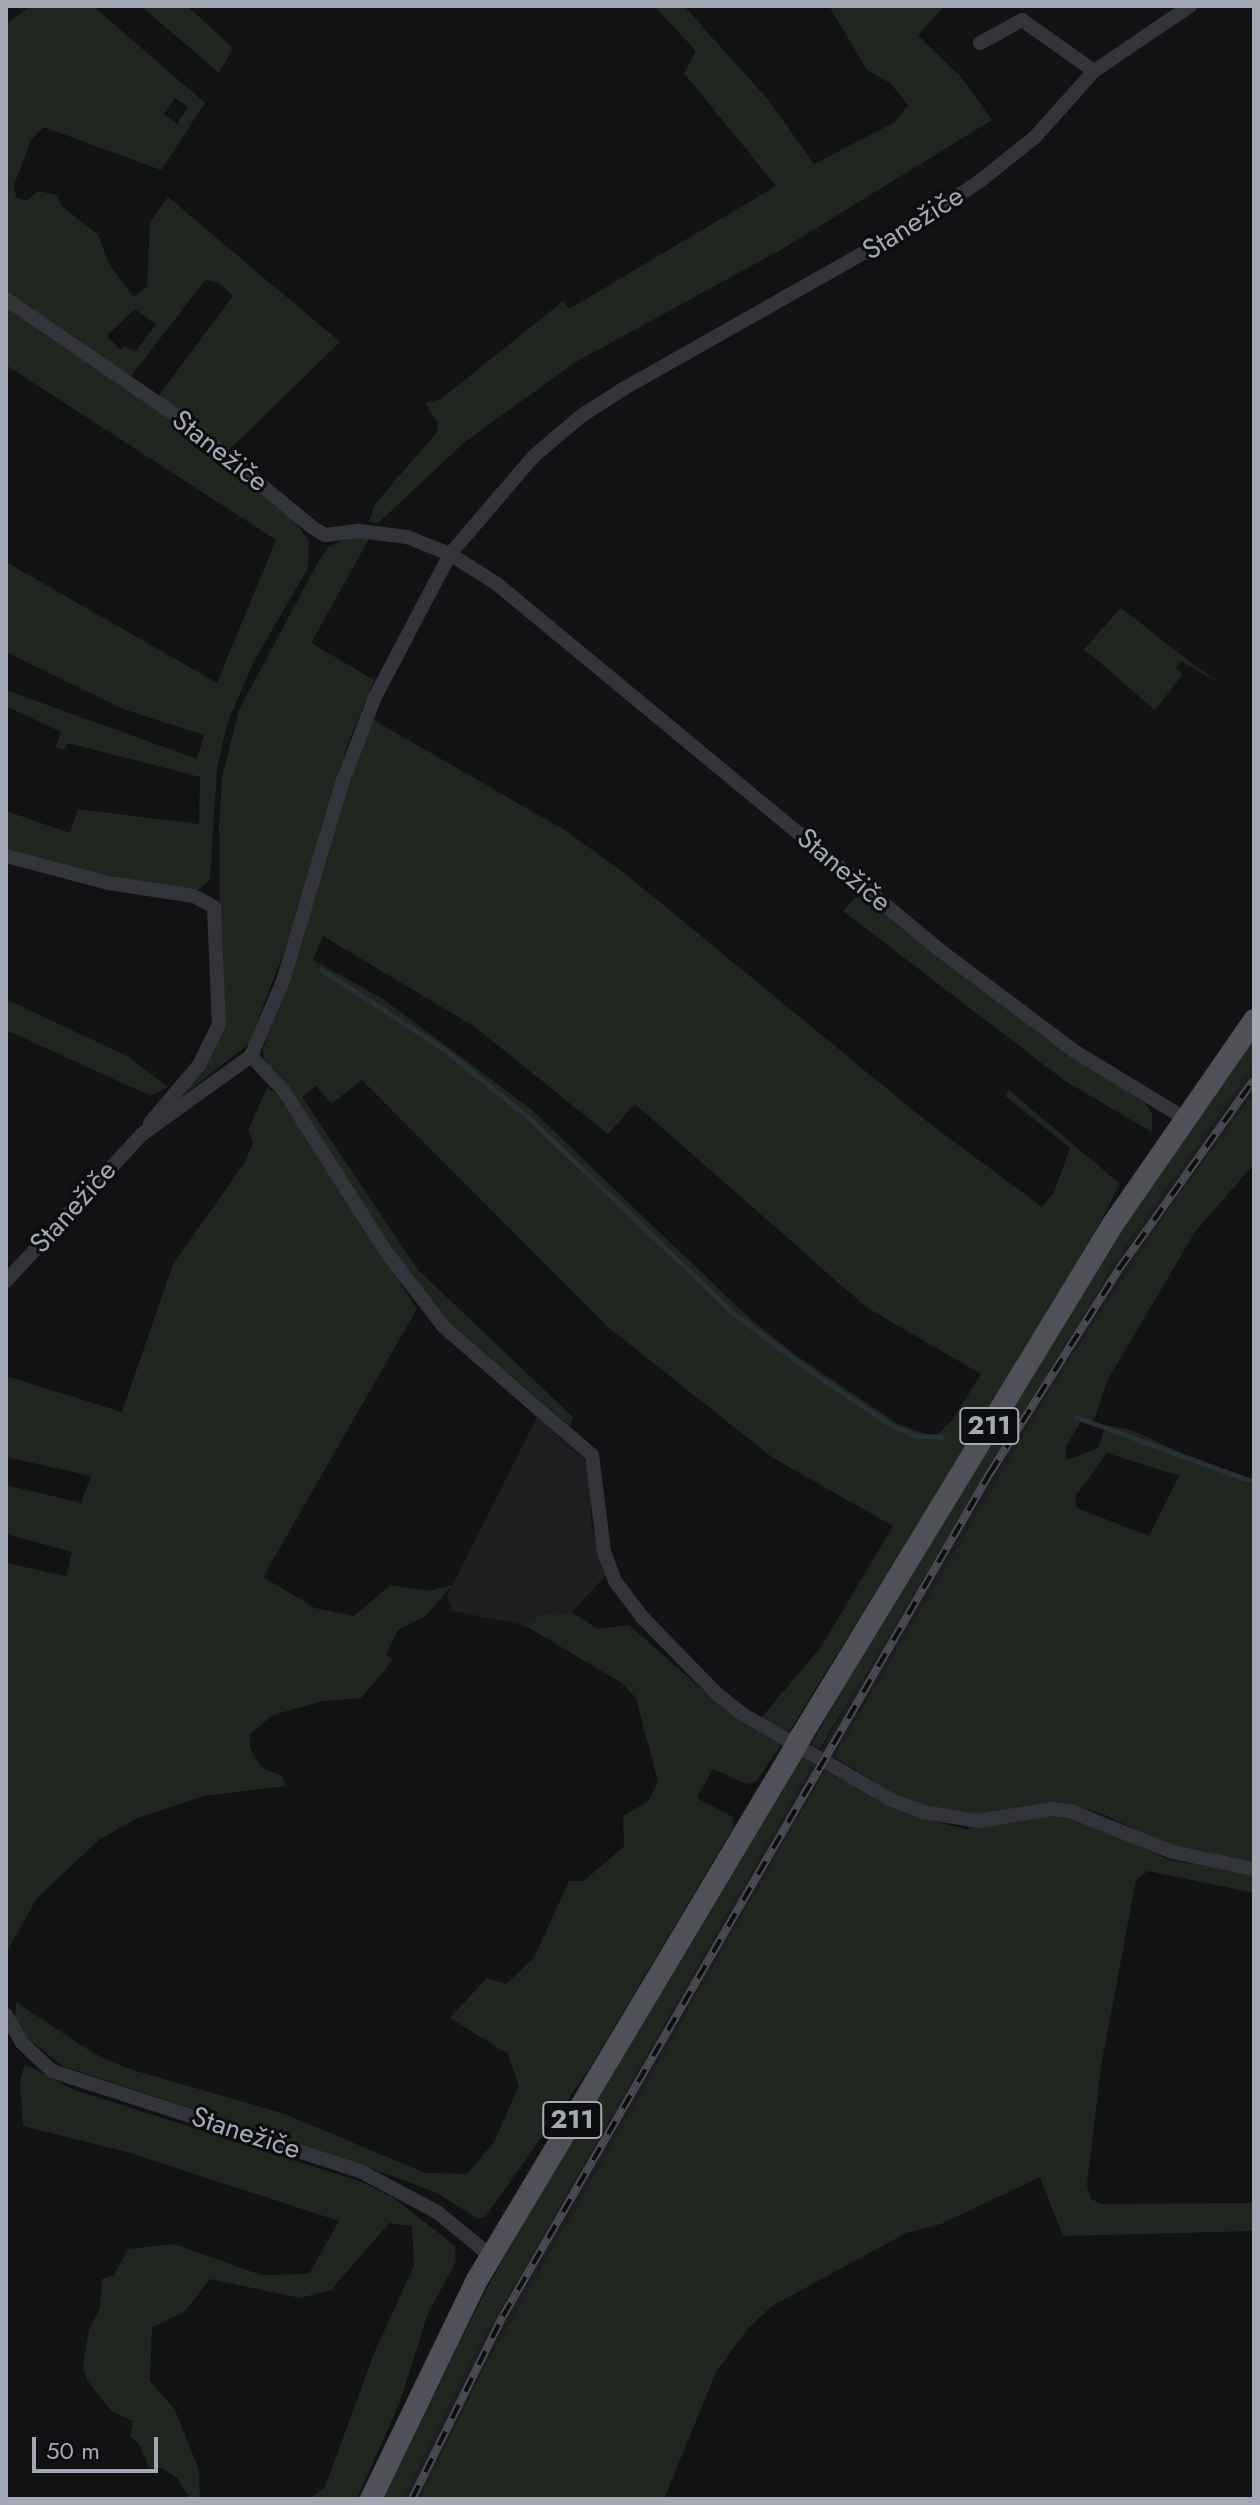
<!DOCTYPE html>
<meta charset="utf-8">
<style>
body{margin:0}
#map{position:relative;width:1260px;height:2505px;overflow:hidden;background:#121214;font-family:Jost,sans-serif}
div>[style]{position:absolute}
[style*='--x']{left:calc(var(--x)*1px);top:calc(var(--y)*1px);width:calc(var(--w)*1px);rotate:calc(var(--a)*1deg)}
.built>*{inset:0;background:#1e1e21}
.green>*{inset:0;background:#1e261f}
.stream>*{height:5px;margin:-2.5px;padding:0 2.5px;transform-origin:2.5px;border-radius:2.5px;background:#283037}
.street>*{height:14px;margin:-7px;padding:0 7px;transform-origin:7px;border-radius:7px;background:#333439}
.primary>*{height:22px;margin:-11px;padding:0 11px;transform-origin:11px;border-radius:11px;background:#4f5058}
.rail>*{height:8px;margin-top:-4px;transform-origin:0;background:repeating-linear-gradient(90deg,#0d0d0f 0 15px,#4a4b52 0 30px);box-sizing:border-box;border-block:2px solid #4a4b52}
.primary-bridge>*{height:22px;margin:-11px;padding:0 11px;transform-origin:11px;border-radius:11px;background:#4f5058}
span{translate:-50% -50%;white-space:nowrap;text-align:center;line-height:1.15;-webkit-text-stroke:6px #0d0d0f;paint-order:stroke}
.shield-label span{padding:2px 6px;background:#0d0d0f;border:2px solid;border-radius:6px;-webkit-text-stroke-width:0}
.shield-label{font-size:26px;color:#a3a8b5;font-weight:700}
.street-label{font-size:28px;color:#a3a8b5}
.frame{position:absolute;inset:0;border:8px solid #a3a8b5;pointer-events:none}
.scale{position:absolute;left:32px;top:2437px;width:126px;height:36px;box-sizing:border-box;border:4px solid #a3a8b5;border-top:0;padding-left:10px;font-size:24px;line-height:28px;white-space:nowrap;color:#a3a8b5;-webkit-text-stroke:6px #0d0d0f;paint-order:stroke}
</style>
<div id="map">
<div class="built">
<i style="clip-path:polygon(1254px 1066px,1254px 1093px,1171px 1205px,1053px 1385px,826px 1771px,486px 2365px,420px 2499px,404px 2499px,469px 2364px,587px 2154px,913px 1590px,1120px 1254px)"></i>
<i style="clip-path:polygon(537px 1417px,585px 1460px,592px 1481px,591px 1521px,605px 1576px,572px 1612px,543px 1614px,524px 1625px,452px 1611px,447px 1596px)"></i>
</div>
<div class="green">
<i style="clip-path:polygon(evenodd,31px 6px,93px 6px,205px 103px,161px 170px,44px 127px,31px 140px,14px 185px,16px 197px,26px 201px,38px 191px,57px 195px,62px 206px,98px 235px,109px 264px,133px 297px,147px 287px,150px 222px,168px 197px,340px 342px,228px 451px,157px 398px,233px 296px,219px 283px,205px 280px,129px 379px,6px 294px,6px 24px,31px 6px,175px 98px,188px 107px,177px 124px,164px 114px,175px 98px,31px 6px,135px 309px,156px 325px,135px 352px,125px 346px,121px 350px,107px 336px,135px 309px)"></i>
<i style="clip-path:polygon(141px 6px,187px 6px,233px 48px,219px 73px)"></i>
<i style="clip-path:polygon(654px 6px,684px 6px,769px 101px,814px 164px,895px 122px,908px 105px,890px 83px,867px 70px,829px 6px,944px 6px,918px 35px,962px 78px,992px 120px,784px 248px,574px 363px,466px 441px,377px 524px,369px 522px,375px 504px,437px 432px,438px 423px,425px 403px,441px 399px,563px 301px,569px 309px,776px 186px,684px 73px,696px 51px)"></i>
<i style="clip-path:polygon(6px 307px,158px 408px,291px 514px,309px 542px,308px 568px,253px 663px,227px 724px,217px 769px,210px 880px,196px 892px,123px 882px,6px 853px,6px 811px,70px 833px,78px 809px,199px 824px,200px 777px,68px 743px,64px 750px,56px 747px,61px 732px,6px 706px,6px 690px,197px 759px,204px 735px,123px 709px,6px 652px,6px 562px,217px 683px,276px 540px,6px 365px)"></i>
<i style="clip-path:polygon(351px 536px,369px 539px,311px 643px,374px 680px,347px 746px,287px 943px,249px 1044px,168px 1107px,207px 1061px,221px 1034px,219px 828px,222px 778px,238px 712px,317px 564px,328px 547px)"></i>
<i style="clip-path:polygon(1121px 608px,1197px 667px,1223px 685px,1181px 661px,1176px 668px,1183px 674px,1155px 710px,1084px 649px)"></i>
<i style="clip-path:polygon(evenodd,372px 719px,566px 831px,628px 876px,925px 1120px,1042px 1207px,1054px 1192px,1070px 1148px,1005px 1096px,1009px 1090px,1120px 1184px,1081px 1259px,789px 1732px,760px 1719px,821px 1647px,893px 1526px,773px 1458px,609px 1328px,362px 1080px,331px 1104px,316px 1086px,302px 1097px,418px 1270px,573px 1417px,570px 1426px,443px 1317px,419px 1288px,264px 1058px,263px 1049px,293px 970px,347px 784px,372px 719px,323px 936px,475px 1027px,608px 1134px,635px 1104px,866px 1307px,981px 1374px,953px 1419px,935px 1437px,898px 1424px,797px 1356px,748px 1317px,532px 1110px,383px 999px,313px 960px,323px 936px)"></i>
<i style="clip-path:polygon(862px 891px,1047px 1040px,1144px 1102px,1152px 1113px,1152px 1132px,1065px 1081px,843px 911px)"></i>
<i style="clip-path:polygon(6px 999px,129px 1057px,168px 1087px,151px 1096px,6px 1030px)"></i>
<i style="clip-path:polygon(1254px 1035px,1254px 1066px,1120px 1254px,819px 1750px,811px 1744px,904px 1584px,1109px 1249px)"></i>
<i style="clip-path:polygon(267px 1088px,276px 1093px,417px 1309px,263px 1577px,315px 1608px,354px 1616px,390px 1585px,428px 1591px,452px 1585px,427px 1615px,398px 1630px,386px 1654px,393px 1660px,361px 1698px,323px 1701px,273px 1715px,250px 1734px,250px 1748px,261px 1767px,282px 1776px,286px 1786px,203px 1796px,138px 1818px,100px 1839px,37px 1898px,6px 1953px,6px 1563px,66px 1576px,72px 1552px,6px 1534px,6px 1485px,81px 1503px,91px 1476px,6px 1457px,6px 1376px,122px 1412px,173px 1264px,245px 1162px,253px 1142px,248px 1130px)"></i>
<i style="clip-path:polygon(evenodd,1254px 1093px,1254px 1164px,1195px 1232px,1107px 1381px,1094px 1420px,1082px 1420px,1065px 1448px,1067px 1460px,1098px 1448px,1106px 1425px,1131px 1430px,1254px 1486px,1254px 1863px,1175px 1849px,1105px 1815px,1067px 1804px,982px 1816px,920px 1805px,893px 1793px,834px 1757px,1053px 1385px,1171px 1205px,1254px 1093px,1107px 1453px,1179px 1476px,1149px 1536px,1077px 1508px,1075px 1497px,1107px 1453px)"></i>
<i style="clip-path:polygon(572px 1612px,598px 1629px,629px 1625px,722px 1707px,781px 1745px,756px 1782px,746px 1784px,713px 1769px,697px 1798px,733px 1817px,733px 1828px,588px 2071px,486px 2216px,478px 2219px,437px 2193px,390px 2175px,63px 2066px,27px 2038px,15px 2019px,16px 2002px,93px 2053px,126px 2068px,285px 2114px,425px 2173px,467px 2174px,494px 2142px,519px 2086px,508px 2054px,450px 2018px,487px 1978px,506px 1984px,534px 1958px,569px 1881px,584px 1881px,624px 1846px,623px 1816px,648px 1801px,658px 1782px,636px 1698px,622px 1683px,524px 1625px,543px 1614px)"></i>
<i style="clip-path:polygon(803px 1756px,813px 1763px,469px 2364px,404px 2499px,383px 2499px,482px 2297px,544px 2187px)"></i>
<i style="clip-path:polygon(825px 1771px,914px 1816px,966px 1829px,1057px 1815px,1074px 1817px,1170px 1860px,1254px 1875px,1254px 1893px,1148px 1871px,1136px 1880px,1101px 2067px,1087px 2185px,1091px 2199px,1101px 2204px,1254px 2203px,1254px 2231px,1063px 2236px,1040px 2177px,941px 2224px,906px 2233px,772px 2306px,748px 2328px,716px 2372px,664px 2499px,420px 2499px,486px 2365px)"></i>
<i style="clip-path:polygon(25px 2064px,72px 2089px,362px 2182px,394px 2198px,455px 2246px,456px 2262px,428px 2313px,400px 2402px,357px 2499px,309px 2499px,325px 2487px,375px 2351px,414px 2266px,412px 2226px,389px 2223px,331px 2290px,300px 2298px,210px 2279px,185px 2311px,152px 2328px,150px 2381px,175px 2410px,199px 2470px,200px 2499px,190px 2499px,177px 2478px,162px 2468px,149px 2468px,139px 2444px,130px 2437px,133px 2421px,111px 2411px,87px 2380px,83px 2366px,89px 2329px,100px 2308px,102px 2279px,114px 2275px,128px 2249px,174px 2244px,261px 2275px,309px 2274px,339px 2221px,127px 2152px,23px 2126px,20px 2080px)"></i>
</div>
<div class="stream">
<i style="--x:322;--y:970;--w:147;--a:33"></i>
<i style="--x:445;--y:1050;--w:108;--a:39"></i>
<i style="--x:529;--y:1118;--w:282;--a:43.7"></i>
<i style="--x:733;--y:1313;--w:100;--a:36.9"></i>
<i style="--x:813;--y:1373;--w:94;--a:33.7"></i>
<i style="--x:891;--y:1425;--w:28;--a:23"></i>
<i style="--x:917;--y:1436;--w:24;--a:2"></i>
<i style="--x:1076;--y:1417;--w:189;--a:20.1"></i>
</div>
<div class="street">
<i style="--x:980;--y:43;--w:48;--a:-28.7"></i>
<i style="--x:1022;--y:20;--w:88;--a:35.3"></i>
<i style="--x:6;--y:299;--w:212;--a:34.4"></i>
<i style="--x:181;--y:419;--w:171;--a:39.5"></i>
<i style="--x:313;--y:528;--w:14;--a:30"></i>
<i style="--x:325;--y:535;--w:35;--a:-7"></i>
<i style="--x:360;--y:531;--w:47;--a:7.3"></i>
<i style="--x:407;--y:537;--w:46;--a:21.6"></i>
<i style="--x:450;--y:554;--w:56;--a:32.6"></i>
<i style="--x:497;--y:584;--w:576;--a:39.58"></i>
<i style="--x:941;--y:951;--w:166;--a:36.9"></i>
<i style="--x:1074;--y:1051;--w:129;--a:31.3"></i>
<i style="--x:6;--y:856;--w:106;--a:14.7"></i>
<i style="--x:109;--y:883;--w:86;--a:8.7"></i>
<i style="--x:194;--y:896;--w:23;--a:29"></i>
<i style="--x:214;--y:907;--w:117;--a:87.6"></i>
<i style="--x:219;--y:1024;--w:46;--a:116"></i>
<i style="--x:199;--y:1065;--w:76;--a:130.2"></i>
<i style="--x:251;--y:1056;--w:47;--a:46.7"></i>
<i style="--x:283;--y:1090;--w:193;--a:57.5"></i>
<i style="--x:387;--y:1253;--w:93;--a:52.4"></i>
<i style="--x:444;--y:1327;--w:196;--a:40.9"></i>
<i style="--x:592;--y:1455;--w:98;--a:82.9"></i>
<i style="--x:604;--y:1552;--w:31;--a:69"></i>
<i style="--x:615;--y:1581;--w:45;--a:53.1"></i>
<i style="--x:642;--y:1617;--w:107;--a:45.8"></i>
<i style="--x:717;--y:1694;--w:34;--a:38"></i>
<i style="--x:744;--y:1715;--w:171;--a:29.9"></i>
<i style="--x:892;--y:1800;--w:33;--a:21"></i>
<i style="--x:923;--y:1812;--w:56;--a:9.3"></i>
<i style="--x:978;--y:1821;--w:74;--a:-9.3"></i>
<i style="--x:1051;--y:1809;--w:19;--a:6"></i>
<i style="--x:1070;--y:1811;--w:110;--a:21.9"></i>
<i style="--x:1172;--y:1852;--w:84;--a:11.7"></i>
<i style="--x:6;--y:1281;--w:199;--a:-47.2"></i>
<i style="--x:141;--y:1135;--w:135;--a:-35.7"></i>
<i style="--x:251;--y:1056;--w:82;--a:-66.9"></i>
<i style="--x:283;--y:981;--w:207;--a:-73.4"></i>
<i style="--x:342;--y:783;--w:92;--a:-69"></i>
<i style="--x:375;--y:697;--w:161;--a:-62.3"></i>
<i style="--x:450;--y:554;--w:129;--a:-49.4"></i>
<i style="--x:534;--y:456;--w:62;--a:-40.4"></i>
<i style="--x:581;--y:416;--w:50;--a:-32.7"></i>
<i style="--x:623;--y:389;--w:346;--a:-29.5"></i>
<i style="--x:924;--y:219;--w:68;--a:-34.2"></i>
<i style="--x:980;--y:181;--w:70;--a:-38.7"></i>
<i style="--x:1035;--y:137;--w:89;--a:-48.2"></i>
<i style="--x:1094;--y:71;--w:116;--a:-34.1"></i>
<i style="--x:6;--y:2015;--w:32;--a:60"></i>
<i style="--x:22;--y:2043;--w:41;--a:43"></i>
<i style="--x:52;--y:2071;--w:326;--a:18"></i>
<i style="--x:362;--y:2172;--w:85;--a:28.1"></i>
<i style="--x:437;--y:2212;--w:70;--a:39.2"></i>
</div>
<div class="primary">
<i style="--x:800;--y:1738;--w:602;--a:-58.66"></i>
<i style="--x:1113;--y:1224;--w:248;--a:-55.3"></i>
<i style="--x:371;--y:2499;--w:243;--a:-64.2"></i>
<i style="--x:477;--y:2280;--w:616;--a:-59.15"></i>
</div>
<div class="rail">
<i style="--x:412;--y:2499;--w:204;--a:-63.6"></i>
<i style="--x:503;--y:2316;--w:974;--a:-59.99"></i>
<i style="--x:990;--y:1473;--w:241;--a:-57.7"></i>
<i style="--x:1119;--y:1269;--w:232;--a:-54.5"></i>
</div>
<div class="primary-bridge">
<i style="--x:793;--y:1751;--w:15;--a:-62"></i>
</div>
<div class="shield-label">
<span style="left:989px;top:1426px">211</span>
<span style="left:572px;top:2120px">211</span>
</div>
<div class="street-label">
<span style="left:913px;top:223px;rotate:-32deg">Stanežiče</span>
<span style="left:220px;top:451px;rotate:38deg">Stanežiče</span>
<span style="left:844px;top:870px;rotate:40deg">Stanežiče</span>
<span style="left:73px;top:1207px;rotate:-48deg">Stanežiče</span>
<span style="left:246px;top:2133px;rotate:18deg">Stanežiče</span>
</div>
<div class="frame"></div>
<div class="scale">50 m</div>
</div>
